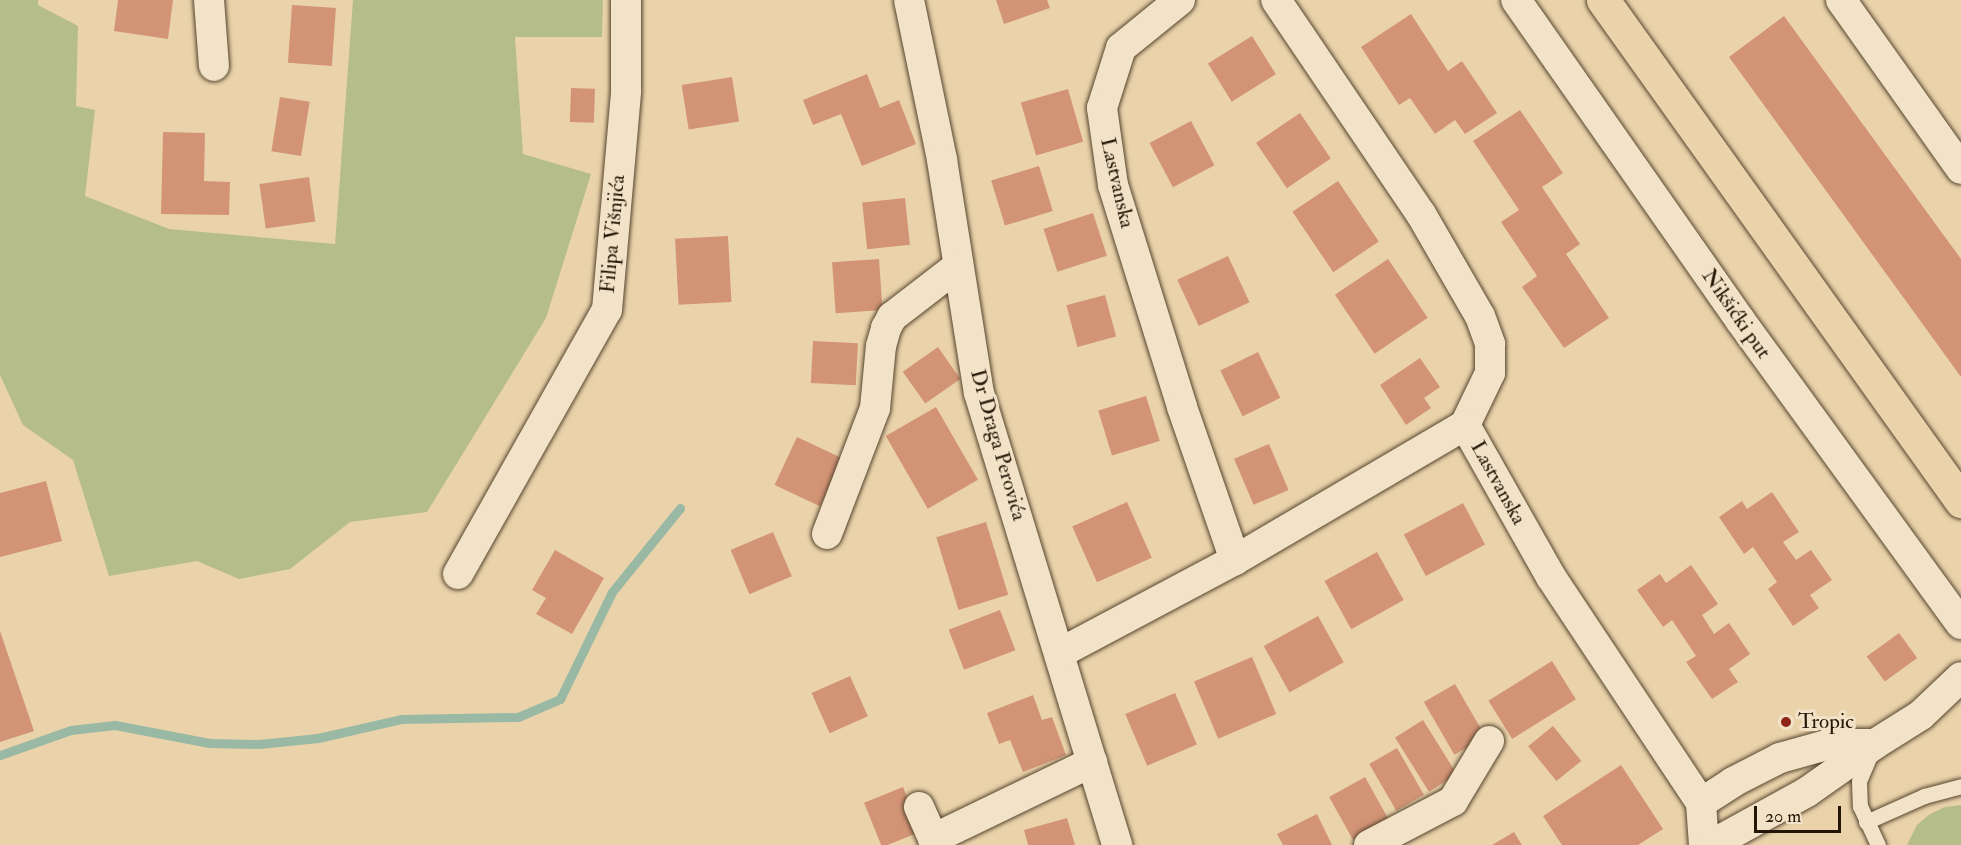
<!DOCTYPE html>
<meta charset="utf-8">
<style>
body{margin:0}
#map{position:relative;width:1961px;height:845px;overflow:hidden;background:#ead3aa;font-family:"IM FELL Double Pica",serif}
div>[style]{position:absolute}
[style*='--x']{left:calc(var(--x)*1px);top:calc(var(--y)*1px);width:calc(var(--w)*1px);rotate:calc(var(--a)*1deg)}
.green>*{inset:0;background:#b5bd8a}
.stream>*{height:9px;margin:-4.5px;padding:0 4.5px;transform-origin:4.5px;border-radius:4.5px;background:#99b9a4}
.building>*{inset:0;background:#d39476;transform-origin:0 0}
.roads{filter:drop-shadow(0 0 2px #56452f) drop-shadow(0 0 2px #56452f)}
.service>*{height:15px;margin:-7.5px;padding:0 7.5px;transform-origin:7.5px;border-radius:7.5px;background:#f1e2c8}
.minor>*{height:30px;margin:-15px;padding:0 15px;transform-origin:15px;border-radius:15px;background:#f1e2c8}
.primary>*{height:33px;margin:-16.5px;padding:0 16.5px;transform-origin:16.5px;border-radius:16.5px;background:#ead3aa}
.dots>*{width:16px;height:16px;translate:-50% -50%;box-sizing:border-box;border:3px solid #f1e2c8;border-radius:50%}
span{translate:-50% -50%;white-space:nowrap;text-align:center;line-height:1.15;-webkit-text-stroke:6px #f1e2c8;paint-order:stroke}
.street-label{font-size:21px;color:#241606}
.poi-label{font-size:21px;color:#241606}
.left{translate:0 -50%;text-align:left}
.scale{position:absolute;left:1754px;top:806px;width:87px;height:27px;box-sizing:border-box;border:3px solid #241606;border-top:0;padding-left:8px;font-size:18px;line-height:21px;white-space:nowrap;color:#241606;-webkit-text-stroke:4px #f1e2c8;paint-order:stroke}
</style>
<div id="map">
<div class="green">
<i style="clip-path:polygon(0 0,38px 0,38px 5px,78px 26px,76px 106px,95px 110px,85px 196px,169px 229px,335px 244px,353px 0,603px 0,602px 37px,515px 37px,523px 154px,591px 174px,546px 318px,427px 512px,350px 522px,290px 569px,239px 579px,197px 561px,109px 576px,73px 460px,23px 425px,0 375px)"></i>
<i style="clip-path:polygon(1961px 805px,1961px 845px,1907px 845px,1917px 825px,1930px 814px,1945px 807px)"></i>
</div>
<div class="stream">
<i style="--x:0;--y:755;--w:75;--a:-19.4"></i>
<i style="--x:71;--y:730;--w:44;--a:-6.5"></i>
<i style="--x:115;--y:725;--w:96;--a:10.8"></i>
<i style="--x:209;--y:743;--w:50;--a:1.1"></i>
<i style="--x:259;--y:744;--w:59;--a:-5.8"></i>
<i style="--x:318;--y:738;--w:85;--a:-12.9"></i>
<i style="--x:401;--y:719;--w:117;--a:-1"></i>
<i style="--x:518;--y:717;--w:46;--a:-23.2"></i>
<i style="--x:560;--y:699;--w:119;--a:-64.1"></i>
<i style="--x:612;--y:592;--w:108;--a:-51"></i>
</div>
<div class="building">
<i style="clip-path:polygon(118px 0,173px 0,168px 39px,114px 31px)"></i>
<i style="clip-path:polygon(996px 0,1047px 0,1050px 8px,1004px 24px)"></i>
<i style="left:292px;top:5px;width:44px;height:58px;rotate:4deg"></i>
<i style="clip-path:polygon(1411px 14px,1448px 71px,1462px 61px,1497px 113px,1465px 134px,1455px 120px,1435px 134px,1410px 98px,1399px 105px,1361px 47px)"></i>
<i style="clip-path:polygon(1784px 16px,1961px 259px,1961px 377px,1729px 57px)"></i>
<i style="left:1252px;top:36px;width:45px;height:52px;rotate:58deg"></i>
<i style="clip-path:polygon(867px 74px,880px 108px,899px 100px,916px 144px,862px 166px,841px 114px,813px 125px,803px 100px)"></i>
<i style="left:732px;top:77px;width:45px;height:51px;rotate:81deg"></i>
<i style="left:571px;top:88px;width:24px;height:34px;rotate:2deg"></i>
<i style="left:1068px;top:89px;width:55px;height:49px;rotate:74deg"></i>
<i style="left:280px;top:97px;width:30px;height:55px;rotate:9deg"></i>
<i style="clip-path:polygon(1520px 110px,1563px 173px,1542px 187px,1580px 244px,1566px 254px,1609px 318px,1564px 348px,1522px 287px,1537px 276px,1501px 222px,1519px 210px,1473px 141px)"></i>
<i style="left:1300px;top:113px;width:55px;height:53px;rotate:56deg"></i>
<i style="left:1191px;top:121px;width:50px;height:47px;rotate:62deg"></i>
<i style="clip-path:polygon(163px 132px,205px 133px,204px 181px,230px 182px,229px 215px,161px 214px)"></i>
<i style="left:1039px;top:166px;width:47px;height:50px;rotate:73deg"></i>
<i style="left:309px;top:177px;width:45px;height:50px;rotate:82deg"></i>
<i style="left:1338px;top:181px;width:73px;height:55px;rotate:56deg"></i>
<i style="left:905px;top:198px;width:47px;height:43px;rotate:84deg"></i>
<i style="left:1093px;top:213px;width:45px;height:52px;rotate:72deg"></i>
<i style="left:728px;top:236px;width:66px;height:53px;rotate:87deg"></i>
<i style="left:1228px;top:256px;width:51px;height:56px;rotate:65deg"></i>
<i style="left:879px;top:259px;width:51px;height:47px;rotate:86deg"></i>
<i style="left:1388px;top:259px;width:71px;height:64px;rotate:56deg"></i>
<i style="left:1105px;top:295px;width:43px;height:40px;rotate:75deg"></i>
<i style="left:813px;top:341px;width:45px;height:42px;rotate:3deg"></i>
<i style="left:938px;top:347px;width:39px;height:43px;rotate:55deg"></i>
<i style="left:1258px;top:352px;width:51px;height:42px;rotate:64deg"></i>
<i style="clip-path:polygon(1420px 358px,1440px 387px,1424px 398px,1431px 408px,1406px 425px,1380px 385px)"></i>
<i style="left:1146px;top:396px;width:47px;height:50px;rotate:73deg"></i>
<i style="left:936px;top:407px;width:84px;height:58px;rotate:60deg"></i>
<i style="left:797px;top:437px;width:50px;height:53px;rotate:25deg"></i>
<i style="left:1269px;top:444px;width:50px;height:38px;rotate:67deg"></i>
<i style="clip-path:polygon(46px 481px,62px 541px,0 557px,0 493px)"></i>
<i style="clip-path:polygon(1772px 492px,1799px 532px,1783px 542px,1796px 560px,1811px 550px,1832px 580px,1810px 595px,1819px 608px,1793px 626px,1768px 589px,1777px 582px,1753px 547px,1744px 554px,1719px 517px,1742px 501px,1747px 509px)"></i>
<i style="left:1127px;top:502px;width:61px;height:60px;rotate:66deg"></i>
<i style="left:1463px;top:503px;width:47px;height:67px;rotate:62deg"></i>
<i style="left:986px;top:522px;width:76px;height:52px;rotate:73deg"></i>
<i style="left:773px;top:532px;width:48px;height:46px;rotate:67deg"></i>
<i style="clip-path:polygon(555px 550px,604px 578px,572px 634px,536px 614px,546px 598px,532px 590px)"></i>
<i style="left:1377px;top:552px;width:55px;height:60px;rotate:61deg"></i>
<i style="clip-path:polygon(1691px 565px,1718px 604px,1702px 615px,1714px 634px,1729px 623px,1750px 654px,1729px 669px,1738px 682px,1712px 699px,1686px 662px,1696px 656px,1672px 620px,1663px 627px,1637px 590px,1660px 574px,1666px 583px)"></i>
<i style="left:1000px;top:610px;width:43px;height:55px;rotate:69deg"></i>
<i style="left:1318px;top:616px;width:53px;height:62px;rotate:61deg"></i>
<i style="clip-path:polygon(0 631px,34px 731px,0 742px)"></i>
<i style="left:1899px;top:633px;width:31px;height:40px;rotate:54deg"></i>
<i style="left:1252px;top:657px;width:62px;height:63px;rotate:67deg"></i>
<i style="left:1552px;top:661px;width:45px;height:75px;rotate:58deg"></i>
<i style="left:850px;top:676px;width:44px;height:42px;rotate:66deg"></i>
<i style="left:1455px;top:684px;width:61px;height:36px;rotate:60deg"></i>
<i style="left:1175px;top:693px;width:56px;height:54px;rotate:67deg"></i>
<i style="clip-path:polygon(1033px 695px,1042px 720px,1052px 717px,1066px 755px,1023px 772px,1010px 740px,999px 744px,987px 713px)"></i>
<i style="left:1423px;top:720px;width:64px;height:33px;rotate:58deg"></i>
<i style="left:1553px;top:726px;width:45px;height:32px;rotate:51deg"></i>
<i style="left:1397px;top:748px;width:54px;height:32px;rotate:60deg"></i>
<i style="clip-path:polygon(1621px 765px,1663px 829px,1638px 845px,1562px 845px,1543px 816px)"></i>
<i style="left:1365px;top:777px;width:49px;height:41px;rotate:61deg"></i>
<i style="left:903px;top:787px;width:48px;height:42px;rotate:68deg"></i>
<i style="clip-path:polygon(1317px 814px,1332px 845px,1283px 845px,1277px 834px)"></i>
<i style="clip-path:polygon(1067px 818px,1075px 845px,1028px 845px,1024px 830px)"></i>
<i style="clip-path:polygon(1514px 832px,1522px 845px,1492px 845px)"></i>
</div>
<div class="roads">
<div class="service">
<i style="--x:1871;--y:753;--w:30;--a:113"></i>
<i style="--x:1859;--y:781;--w:25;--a:88"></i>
<i style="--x:1860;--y:806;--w:43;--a:65.2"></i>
<i style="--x:1866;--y:822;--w:64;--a:-24.1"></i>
<i style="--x:1924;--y:796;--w:38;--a:-15"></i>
</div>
<div class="minor">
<i style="--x:209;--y:0;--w:66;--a:85.7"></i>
<i style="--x:909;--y:0;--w:163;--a:78.3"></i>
<i style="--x:942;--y:160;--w:236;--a:81"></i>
<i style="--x:979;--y:393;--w:473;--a:73"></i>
<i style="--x:1180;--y:0;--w:76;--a:140.9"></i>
<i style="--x:1121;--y:48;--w:63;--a:107.6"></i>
<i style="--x:1102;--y:108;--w:78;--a:81.9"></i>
<i style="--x:1113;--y:185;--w:232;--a:72.7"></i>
<i style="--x:1182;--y:407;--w:162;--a:70.9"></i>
<i style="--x:1276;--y:0;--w:258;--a:55.9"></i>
<i style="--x:1421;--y:214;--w:118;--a:60"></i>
<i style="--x:1480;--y:316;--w:30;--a:70"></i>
<i style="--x:1490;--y:344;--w:29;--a:90"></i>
<i style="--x:1490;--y:373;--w:58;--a:115.7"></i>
<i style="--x:1465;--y:425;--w:175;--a:60.5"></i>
<i style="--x:1551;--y:577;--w:271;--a:56.4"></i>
<i style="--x:1516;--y:0;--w:391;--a:55"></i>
<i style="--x:1740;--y:320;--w:376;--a:54"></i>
<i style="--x:1841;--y:0;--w:207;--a:54.6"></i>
<i style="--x:827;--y:534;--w:135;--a:-69.1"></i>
<i style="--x:875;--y:408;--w:62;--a:-84.5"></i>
<i style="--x:881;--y:346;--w:19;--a:-74"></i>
<i style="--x:886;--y:328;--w:13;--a:-61"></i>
<i style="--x:892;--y:317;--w:83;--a:-37.7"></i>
<i style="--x:458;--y:574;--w:303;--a:-60.6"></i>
<i style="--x:607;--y:310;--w:220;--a:-85"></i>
<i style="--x:626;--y:91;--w:91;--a:-90"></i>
<i style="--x:1060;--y:653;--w:198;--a:-28"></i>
<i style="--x:1235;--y:560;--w:267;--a:-30.4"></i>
<i style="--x:919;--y:807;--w:42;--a:65.9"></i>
<i style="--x:933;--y:839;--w:177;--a:-25.8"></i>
<i style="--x:1369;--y:845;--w:95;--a:-27.6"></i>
<i style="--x:1453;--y:801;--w:70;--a:-59"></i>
<i style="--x:1704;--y:845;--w:42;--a:-94.1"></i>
<i style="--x:1701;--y:803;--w:38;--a:-33"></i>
<i style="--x:1733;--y:782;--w:53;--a:-27.1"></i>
<i style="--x:1780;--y:758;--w:52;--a:-15.6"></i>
<i style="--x:1830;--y:744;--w:45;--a:0"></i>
<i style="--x:1875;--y:744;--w:54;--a:-32.2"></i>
<i style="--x:1921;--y:715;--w:55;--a:-43.5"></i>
<i style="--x:1711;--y:845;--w:110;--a:-28.9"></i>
<i style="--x:1807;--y:792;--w:83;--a:-35.2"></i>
</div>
<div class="primary">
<i style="--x:1603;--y:0;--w:616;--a:54.45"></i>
</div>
</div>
<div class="dots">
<i style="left:1786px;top:722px;background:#8f2418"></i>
</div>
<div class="street-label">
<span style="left:1117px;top:183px;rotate:77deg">Lastvanska</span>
<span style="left:613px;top:234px;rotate:-85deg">Filipa Višnjića</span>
<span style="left:1736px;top:314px;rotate:55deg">Nikšićki put</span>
<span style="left:998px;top:445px;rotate:74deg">Dr Draga Perovića</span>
<span style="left:1498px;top:483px;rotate:61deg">Lastvanska</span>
</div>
<div class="poi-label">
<span class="left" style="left:1798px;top:722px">Tropic</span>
</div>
<div class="scale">20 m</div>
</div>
